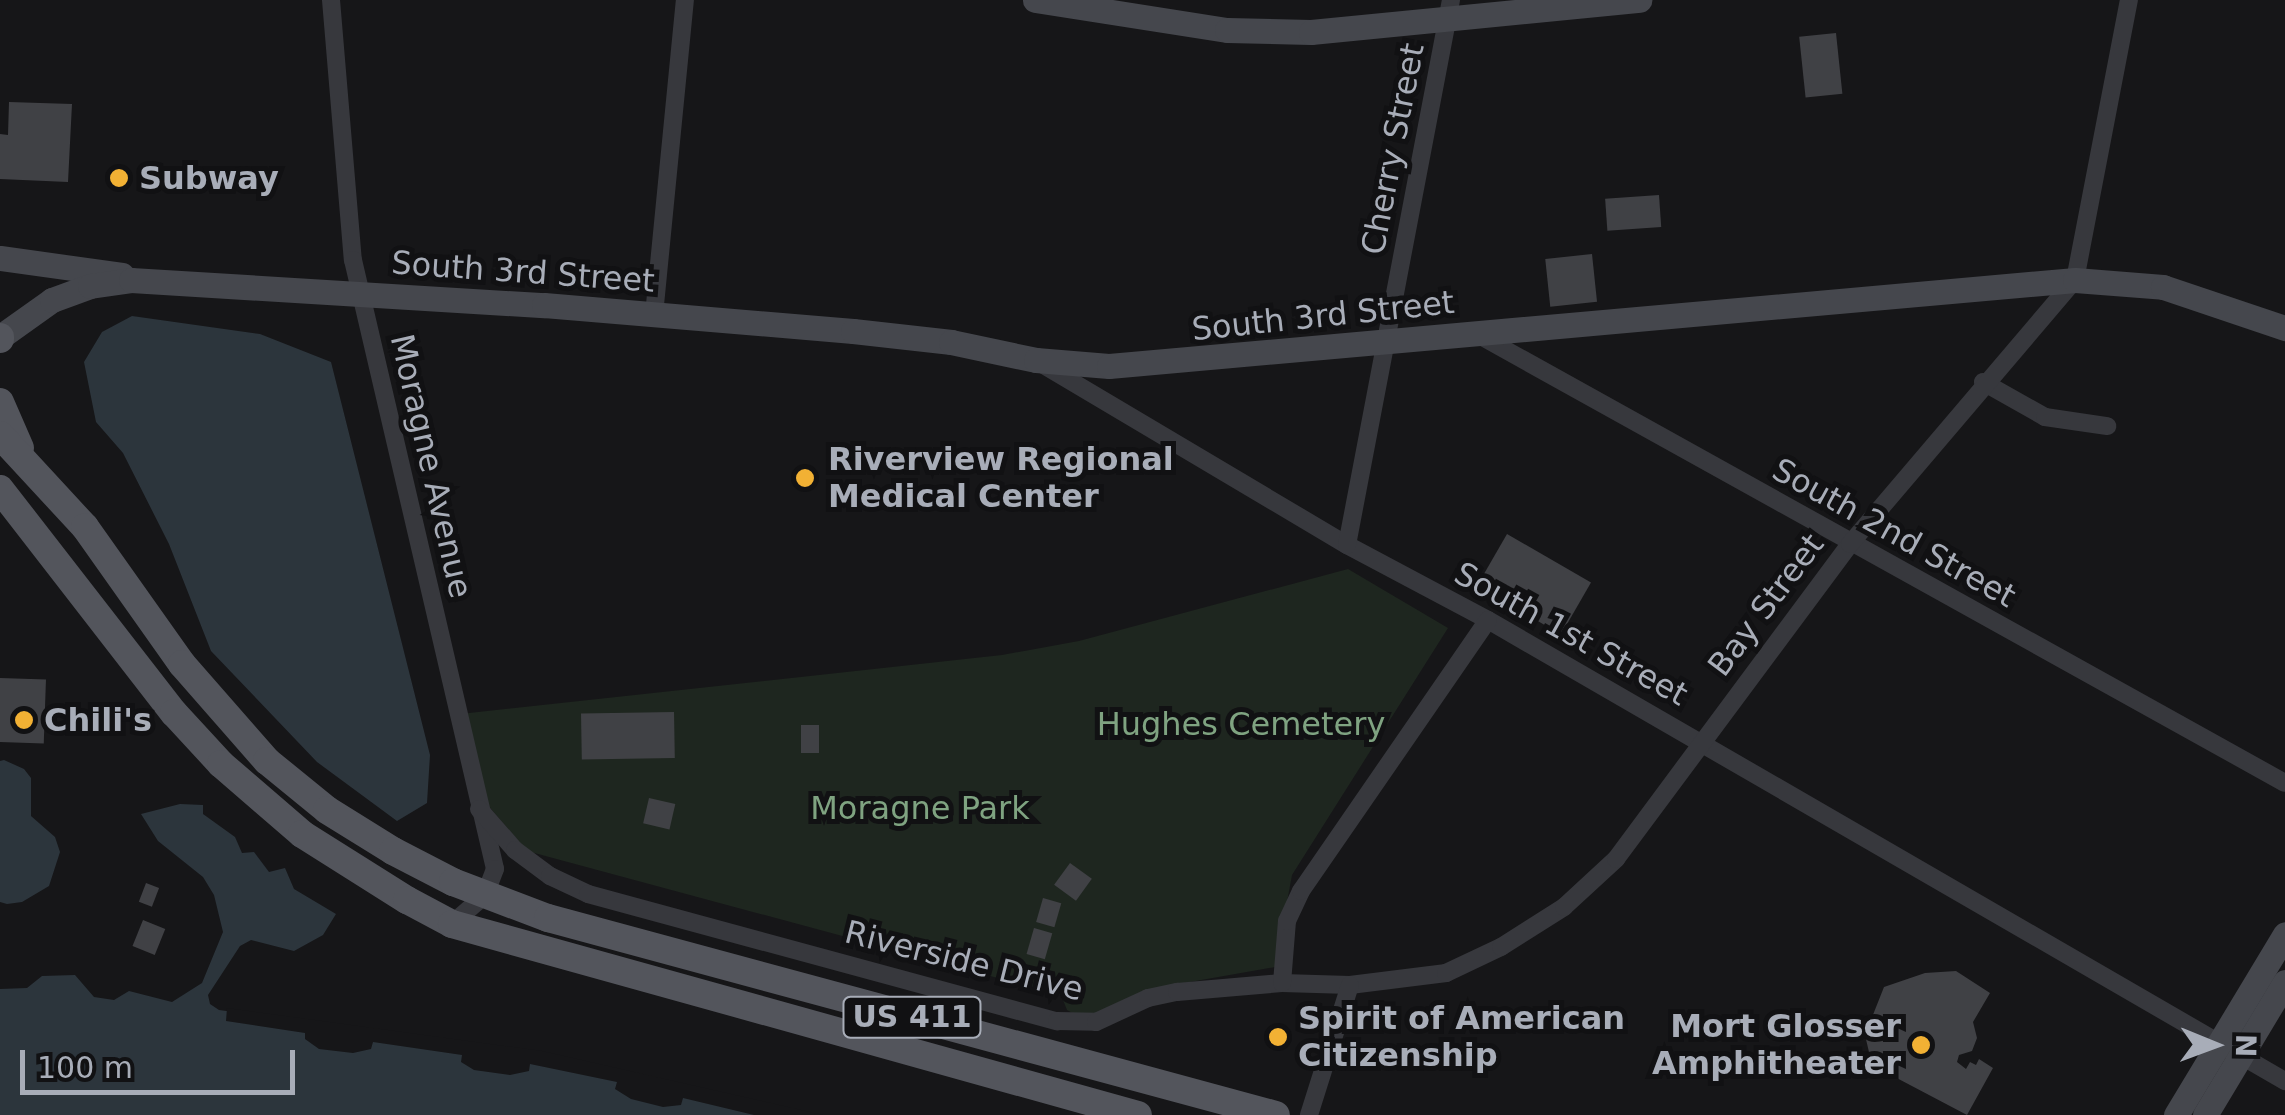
<!DOCTYPE html>
<style>
body{margin:0}
#map{position:relative;width:2285px;height:1115px;overflow:hidden;background:#161618;font-family:"DejaVu Sans",sans-serif}
div>[style]{position:absolute}
[style*='--x']{left:calc(var(--x)*1px);top:calc(var(--y)*1px);width:calc(var(--w)*1px);rotate:calc(var(--a)*1deg)}
.green>*{inset:0;background:#1e261f}
.water>*{inset:0;background:#2c353c}
.pier>*{inset:0;background:#161618}
.building>*{inset:0;background:#404145;transform-origin:0 0}
.street>*{height:18px;margin:-9px;padding:0 9px;transform-origin:9px;border-radius:9px;background:#37383d}
.secondary>*{height:25px;margin:-12.5px;padding:0 12.5px;transform-origin:12.5px;border-radius:12.5px;background:#45474d}
.primary>*{height:28px;margin:-14px;padding:0 14px;transform-origin:14px;border-radius:14px;background:#53555c}
.dots>*{width:28px;height:28px;translate:-50% -50%;box-sizing:border-box;border:5px solid #111113;border-radius:50%}
span{translate:-50% -50%;white-space:nowrap;text-align:center;line-height:1.15;-webkit-text-stroke:10px #111113;paint-order:stroke}
.shield-label span{padding:2px 8px;background:#111113;border:2px solid;border-radius:8px;-webkit-text-stroke-width:0}
.shield-label{font-size:30px;color:#a8adb8;font-weight:700}
.street-label{font-size:32px;color:#a8adb8}
.poi-label{font-size:32px;color:#a8adb8;font-weight:700}
.left{translate:0 -50%;text-align:left}
.right{translate:-100% -50%;text-align:right}
.park-label{font-size:32px;color:#7fa381}
.north{position:absolute;left:2165px;top:995px;width:100px;height:100px;-webkit-text-stroke:8px #111113;paint-order:stroke;rotate:91deg;font-size:28px;font-weight:700;line-height:40px;text-align:center;color:#a8adb8}
.north::after{content:'';display:block;margin:auto;width:35px;height:45px;background:#a8adb8;clip-path:polygon(50% 0,100% 100%,50% 72%,0 100%)}
.scale{position:absolute;left:20px;top:1050px;width:275px;height:45px;box-sizing:border-box;border:5px solid #a8adb8;border-top:0;padding-left:12px;font-size:30px;line-height:35px;white-space:nowrap;color:#a8adb8;-webkit-text-stroke:8px #111113;paint-order:stroke}
</style>
<div id="map">
<div class="green">
<i style="clip-path:polygon(1348px 569px,1448px 628px,1292px 875px,1275px 967px,1156px 988px,1100px 1013px,1076px 1015px,1067px 1010px,1061px 995px,527px 851px,480px 796px,460px 714px,1002px 655px,1079px 641px)"></i>
</div>
<div class="water">
<i style="clip-path:polygon(132px 316px,260px 334px,331px 362px,430px 755px,427px 803px,397px 821px,317px 762px,211px 651px,169px 544px,123px 453px,96px 422px,84px 362px,102px 332px)"></i>
<i style="clip-path:polygon(4px 760px,24px 769px,31px 778px,31px 816px,55px 837px,60px 852px,49px 886px,22px 902px,7px 904px,0 902px,0 761px)"></i>
<i style="clip-path:polygon(180px 804px,203px 805px,203px 814px,235px 837px,242px 853px,254px 852px,269px 872px,285px 868px,294px 889px,336px 914px,323px 935px,294px 951px,251px 940px,240px 946px,208px 995px,210px 1004px,219px 1010px,542px 1054px,818px 1115px,0 1115px,0 989px,27px 988px,42px 976px,75px 975px,94px 997px,114px 1000px,129px 991px,172px 1002px,202px 983px,223px 932px,214px 895px,203px 877px,158px 841px,141px 814px)"></i>
</div>
<div class="pier">
<i style="clip-path:polygon(227px 1008px,542px 1051px,823px 1115px,754px 1115px,683px 1098px,681px 1105px,663px 1107px,631px 1099px,615px 1089px,617px 1082px,530px 1064px,529px 1071px,510px 1075px,474px 1070px,461px 1062px,462px 1055px,373px 1042px,371px 1049px,353px 1053px,319px 1049px,305px 1039px,305px 1033px,226px 1021px)"></i>
</div>
<div class="building">
<i style="left:1836px;top:33px;width:61px;height:37px;rotate:84deg"></i>
<i style="clip-path:polygon(9px 102px,72px 104px,68px 182px,0 179px,0 134px,8px 135px)"></i>
<i style="left:1659px;top:195px;width:32px;height:54px;rotate:86deg"></i>
<i style="left:1592px;top:254px;width:48px;height:47px;rotate:84deg"></i>
<i style="left:1507px;top:534px;width:97px;height:60px;rotate:30deg"></i>
<i style="left:0;top:678px;width:46px;height:64px;rotate:2deg"></i>
<i style="left:674px;top:712px;width:46px;height:93px;rotate:89deg"></i>
<i style="left:801px;top:725px;width:18px;height:28px"></i>
<i style="left:649px;top:798px;width:27px;height:26px;rotate:13deg"></i>
<i style="left:1070px;top:863px;width:27px;height:27px;rotate:36deg"></i>
<i style="left:146px;top:883px;width:14px;height:20px;rotate:21deg"></i>
<i style="left:1043px;top:898px;width:19px;height:25px;rotate:16deg"></i>
<i style="left:143px;top:920px;width:24px;height:28px;rotate:22deg"></i>
<i style="left:1034px;top:928px;width:19px;height:27px;rotate:16deg"></i>
<i style="clip-path:polygon(1956px 971px,1990px 993px,1973px 1022px,1977px 1038px,1972px 1051px,1959px 1055px,1957px 1062px,1966px 1069px,1970px 1062px,1976px 1065px,1979px 1059px,1993px 1068px,1967px 1115px,1872px 1065px,1865px 1035px,1884px 987px,1925px 973px)"></i>
</div>
<div class="street">
<i style="--x:331;--y:0;--w:261;--a:85.2"></i>
<i style="--x:353;--y:260;--w:625;--a:76.87"></i>
<i style="--x:495;--y:869;--w:28;--a:111"></i>
<i style="--x:485;--y:895;--w:44;--a:138.7"></i>
<i style="--x:654;--y:315;--w:317;--a:-84.4"></i>
<i style="--x:1477;--y:334;--w:924;--a:29.06"></i>
<i style="--x:1042;--y:364;--w:355;--a:30.7"></i>
<i style="--x:1347;--y:545;--w:160;--a:28"></i>
<i style="--x:1488;--y:620;--w:921;--a:30.05"></i>
<i style="--x:1983;--y:382;--w:71;--a:29.4"></i>
<i style="--x:2045;--y:417;--w:63;--a:8.3"></i>
<i style="--x:1347;--y:545;--w:555;--a:-79.2"></i>
<i style="--x:479;--y:809;--w:55;--a:48.7"></i>
<i style="--x:515;--y:850;--w:44;--a:36.6"></i>
<i style="--x:550;--y:876;--w:42;--a:25.3"></i>
<i style="--x:588;--y:894;--w:486;--a:15.2"></i>
<i style="--x:1057;--y:1021;--w:39;--a:1"></i>
<i style="--x:1096;--y:1022;--w:57;--a:-24.8"></i>
<i style="--x:1148;--y:998;--w:30;--a:-12"></i>
<i style="--x:1177;--y:992;--w:105;--a:-4.9"></i>
<i style="--x:1282;--y:983;--w:68;--a:1.7"></i>
<i style="--x:1350;--y:985;--w:97;--a:-7.1"></i>
<i style="--x:1446;--y:973;--w:61;--a:-25.3"></i>
<i style="--x:1501;--y:947;--w:75;--a:-32.4"></i>
<i style="--x:1564;--y:907;--w:71;--a:-42.7"></i>
<i style="--x:1616;--y:859;--w:392;--a:-53.4"></i>
<i style="--x:1850;--y:544;--w:347;--a:-49.6"></i>
<i style="--x:2075;--y:280;--w:285;--a:-79.1"></i>
<i style="--x:1282;--y:983;--w:62;--a:-85.4"></i>
<i style="--x:1287;--y:921;--w:33;--a:-65"></i>
<i style="--x:1301;--y:891;--w:329;--a:-55.4"></i>
<i style="--x:1309;--y:1115;--w:136;--a:-72.5"></i>
</div>
<div class="secondary">
<i style="--x:1035;--y:0;--w:194;--a:8.9"></i>
<i style="--x:1227;--y:30;--w:84;--a:1.4"></i>
<i style="--x:1311;--y:32;--w:330;--a:-5.6"></i>
<i style="--x:0;--y:258;--w:123;--a:7.9"></i>
<i style="--x:0;--y:337;--w:64;--a:-35.4"></i>
<i style="--x:52;--y:300;--w:40;--a:-20.2"></i>
<i style="--x:90;--y:286;--w:41;--a:-8.3"></i>
<i style="--x:131;--y:280;--w:414;--a:3.5"></i>
<i style="--x:544;--y:305;--w:310;--a:4.8"></i>
<i style="--x:853;--y:331;--w:99;--a:6.4"></i>
<i style="--x:951;--y:342;--w:87;--a:12"></i>
<i style="--x:1036;--y:360;--w:73;--a:4.7"></i>
<i style="--x:1109;--y:366;--w:970;--a:-5.09"></i>
<i style="--x:2075;--y:280;--w:88;--a:4.5"></i>
<i style="--x:2163;--y:287;--w:129;--a:18.6"></i>
<i style="--x:2176;--y:1115;--w:211;--a:-58.9"></i>
<i style="--x:2205;--y:1115;--w:155;--a:-59"></i>
</div>
<div class="primary">
<i style="--x:0;--y:339;--w:2;--a:-90"></i>
<i style="--x:0;--y:402;--w:50;--a:66.5"></i>
<i style="--x:0;--y:435;--w:125;--a:47.3"></i>
<i style="--x:85;--y:527;--w:168;--a:54.7"></i>
<i style="--x:182;--y:664;--w:129;--a:48.8"></i>
<i style="--x:267;--y:761;--w:77;--a:39.2"></i>
<i style="--x:327;--y:810;--w:78;--a:31.8"></i>
<i style="--x:393;--y:851;--w:68;--a:27.3"></i>
<i style="--x:453;--y:882;--w:102;--a:20.8"></i>
<i style="--x:548;--y:918;--w:754;--a:15.14"></i>
<i style="--x:0;--y:489;--w:284;--a:52.2"></i>
<i style="--x:174;--y:713;--w:69;--a:47.3"></i>
<i style="--x:221;--y:764;--w:107;--a:40.8"></i>
<i style="--x:302;--y:834;--w:124;--a:32.2"></i>
<i style="--x:407;--y:900;--w:51;--a:28.1"></i>
<i style="--x:452;--y:924;--w:712;--a:15.56"></i>
</div>
<div class="dots">
<i style="left:119px;top:178px;background:#f2b134"></i>
<i style="left:805px;top:478px;background:#f2b134"></i>
<i style="left:24px;top:720px;background:#f2b134"></i>
<i style="left:1278px;top:1037px;background:#f2b134"></i>
<i style="left:1921px;top:1045px;background:#f2b134"></i>
</div>
<div class="shield-label">
<span style="left:912px;top:1017px">US 411</span>
</div>
<div class="street-label">
<span style="left:1393px;top:149px;rotate:-79deg">Cherry Street</span>
<span style="left:523px;top:272px;rotate:4deg">South 3rd Street</span>
<span style="left:1323px;top:316px;rotate:-6deg">South 3rd Street</span>
<span style="left:431px;top:466px;rotate:77deg">Moragne Avenue</span>
<span style="left:1894px;top:533px;rotate:29deg">South 2nd Street</span>
<span style="left:1766px;top:605px;rotate:-53deg">Bay Street</span>
<span style="left:1571px;top:634px;rotate:29deg">South 1st Street</span>
<span style="left:964px;top:961px;rotate:14deg">Riverside Drive</span>
</div>
<div class="poi-label">
<span class="left" style="left:139px;top:178px">Subway</span>
<span class="left" style="left:828px;top:478px">Riverview Regional<br>Medical Center</span>
<span class="left" style="left:44px;top:720px">Chili's</span>
<span class="left" style="left:1298px;top:1037px">Spirit of American<br>Citizenship</span>
<span class="right" style="left:1901px;top:1045px">Mort Glosser<br>Amphitheater</span>
</div>
<div class="park-label">
<span style="left:1241px;top:724px">Hughes Cemetery</span>
<span style="left:920px;top:808px">Moragne Park</span>
</div>
<div class="north">N</div>
<div class="scale">100 m</div>
</div>
